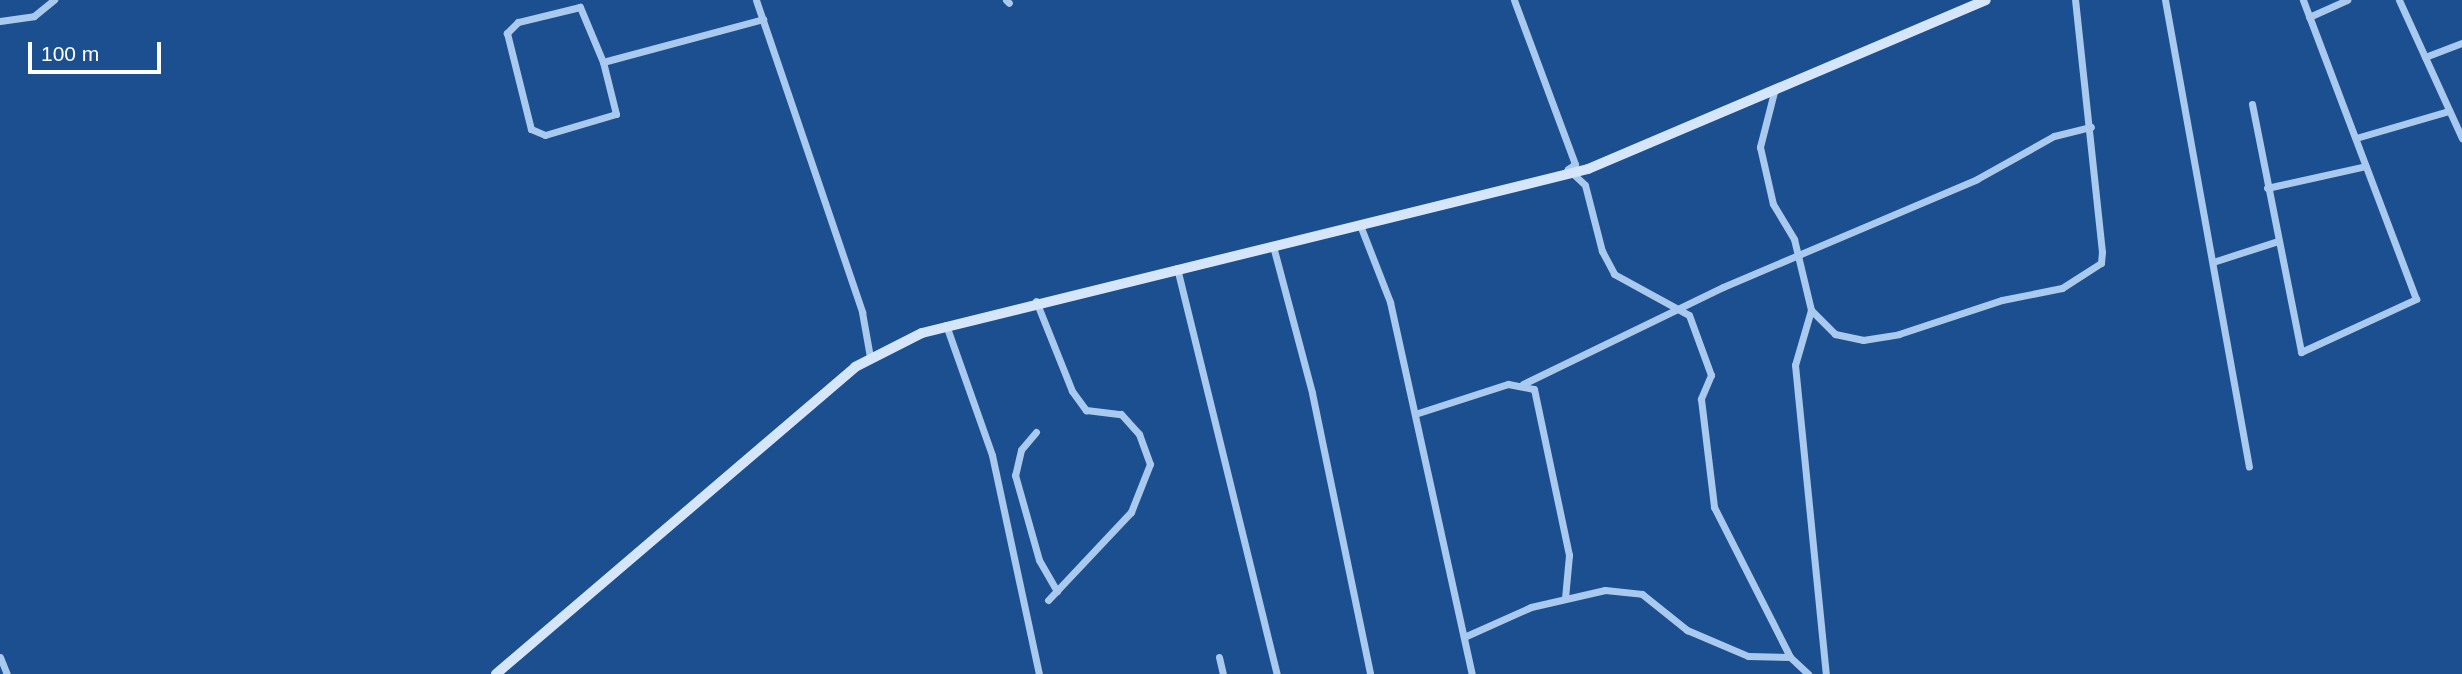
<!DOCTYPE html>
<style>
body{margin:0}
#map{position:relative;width:2462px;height:674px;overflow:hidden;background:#1b4f8f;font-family:Arial,sans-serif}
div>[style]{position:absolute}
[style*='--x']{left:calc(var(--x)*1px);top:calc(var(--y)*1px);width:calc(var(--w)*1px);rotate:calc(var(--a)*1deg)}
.minor>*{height:7px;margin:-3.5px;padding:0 3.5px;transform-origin:3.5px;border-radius:3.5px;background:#a9c9ee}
.secondary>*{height:10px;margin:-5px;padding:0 5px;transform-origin:5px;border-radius:5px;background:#d6e6fa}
span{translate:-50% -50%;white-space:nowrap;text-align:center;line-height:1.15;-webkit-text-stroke:6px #1b4f8f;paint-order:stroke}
.scale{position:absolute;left:28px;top:42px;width:133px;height:32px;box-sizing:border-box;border:4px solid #fff;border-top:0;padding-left:9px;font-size:21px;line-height:24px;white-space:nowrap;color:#fff;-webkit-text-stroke:5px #1b4f8f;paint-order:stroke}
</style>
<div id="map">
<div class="minor">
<i style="--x:756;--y:0;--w:330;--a:71.2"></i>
<i style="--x:862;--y:312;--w:46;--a:79.9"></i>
<i style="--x:1006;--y:0;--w:4;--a:45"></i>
<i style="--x:1514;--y:0;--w:175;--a:69.6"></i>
<i style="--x:1575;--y:164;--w:9;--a:144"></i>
<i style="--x:1568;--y:169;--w:23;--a:43"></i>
<i style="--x:1585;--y:185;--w:68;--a:75.6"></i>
<i style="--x:1602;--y:251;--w:26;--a:62"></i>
<i style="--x:1614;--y:274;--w:85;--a:28.7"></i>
<i style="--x:1689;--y:315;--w:64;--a:69.9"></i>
<i style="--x:1711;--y:375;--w:26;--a:113"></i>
<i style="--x:1701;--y:399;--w:109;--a:83.1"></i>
<i style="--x:1714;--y:507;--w:168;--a:63.1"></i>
<i style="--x:1790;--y:657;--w:25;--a:43"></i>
<i style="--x:2165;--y:0;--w:474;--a:79.8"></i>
<i style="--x:2399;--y:0;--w:152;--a:65.5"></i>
<i style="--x:2309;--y:17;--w:42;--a:-24.1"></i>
<i style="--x:0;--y:21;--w:34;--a:-8"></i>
<i style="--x:34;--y:16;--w:26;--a:-39"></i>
<i style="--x:2425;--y:57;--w:40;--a:-21"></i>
<i style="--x:603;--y:62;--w:60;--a:-112.7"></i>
<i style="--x:580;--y:7;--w:64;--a:166.4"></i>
<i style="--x:518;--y:22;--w:16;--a:135"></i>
<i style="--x:507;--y:33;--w:99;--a:76"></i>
<i style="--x:531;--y:129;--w:15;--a:23"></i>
<i style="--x:545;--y:135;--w:74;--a:-16.5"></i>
<i style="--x:616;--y:114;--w:54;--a:-104"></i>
<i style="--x:603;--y:62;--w:166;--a:-15"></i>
<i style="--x:1774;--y:92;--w:57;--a:104.3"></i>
<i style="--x:1760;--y:147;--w:58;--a:77.2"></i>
<i style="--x:1773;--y:204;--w:41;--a:59"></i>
<i style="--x:1794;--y:239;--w:73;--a:76.5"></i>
<i style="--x:1811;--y:310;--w:34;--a:45"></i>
<i style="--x:1835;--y:334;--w:29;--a:12"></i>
<i style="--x:1863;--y:340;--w:36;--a:-9"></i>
<i style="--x:1899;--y:334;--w:108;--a:-18.3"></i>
<i style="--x:2002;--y:300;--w:61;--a:-11.3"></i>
<i style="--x:2062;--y:288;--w:46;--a:-32.7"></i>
<i style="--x:2101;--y:263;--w:11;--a:-85"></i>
<i style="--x:2102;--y:252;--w:253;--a:-96.1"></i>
<i style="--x:2252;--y:104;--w:253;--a:78.8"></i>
<i style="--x:2301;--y:352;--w:127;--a:-24.7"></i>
<i style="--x:2416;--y:299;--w:320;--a:-110.7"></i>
<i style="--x:2356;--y:138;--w:97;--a:-16.2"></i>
<i style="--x:2267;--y:188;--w:101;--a:-12.5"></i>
<i style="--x:1360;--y:225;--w:83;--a:68.7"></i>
<i style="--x:1390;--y:302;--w:381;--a:77.6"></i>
<i style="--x:1273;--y:246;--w:152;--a:75.1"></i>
<i style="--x:1312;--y:393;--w:287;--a:78.3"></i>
<i style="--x:2213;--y:262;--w:68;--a:-17.9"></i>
<i style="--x:1177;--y:268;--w:418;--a:76.2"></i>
<i style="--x:1036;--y:301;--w:97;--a:68.2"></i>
<i style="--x:1072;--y:391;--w:24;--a:54"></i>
<i style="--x:1086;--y:410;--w:35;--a:7"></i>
<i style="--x:1121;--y:414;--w:27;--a:48"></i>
<i style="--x:1139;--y:434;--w:32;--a:70"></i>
<i style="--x:1150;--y:464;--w:52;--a:111.6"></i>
<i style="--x:1131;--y:512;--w:121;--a:133.3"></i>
<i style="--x:1811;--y:310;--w:57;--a:106.2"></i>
<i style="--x:1795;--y:365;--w:311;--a:84.3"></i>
<i style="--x:946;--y:325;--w:138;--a:70.5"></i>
<i style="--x:992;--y:455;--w:224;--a:77.9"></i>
<i style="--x:1523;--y:384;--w:222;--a:-25.9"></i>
<i style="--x:1723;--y:287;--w:276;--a:-23"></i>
<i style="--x:1977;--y:179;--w:88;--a:-29.2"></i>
<i style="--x:2054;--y:136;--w:38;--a:-14"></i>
<i style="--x:1415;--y:414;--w:98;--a:-17.9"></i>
<i style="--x:1508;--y:384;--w:26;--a:11"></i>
<i style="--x:1534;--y:389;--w:170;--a:78.1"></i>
<i style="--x:1569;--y:555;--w:43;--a:95.3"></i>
<i style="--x:1036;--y:432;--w:23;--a:130"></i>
<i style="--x:1021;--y:450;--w:26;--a:103"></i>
<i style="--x:1015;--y:475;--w:88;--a:74.2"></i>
<i style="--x:1039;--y:560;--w:36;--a:60"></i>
<i style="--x:1464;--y:637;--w:73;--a:-24.1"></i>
<i style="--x:1531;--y:607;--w:76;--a:-12.9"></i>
<i style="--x:1605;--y:590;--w:37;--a:6"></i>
<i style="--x:1642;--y:594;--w:58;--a:38.7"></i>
<i style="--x:1687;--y:630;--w:66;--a:23.1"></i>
<i style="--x:1748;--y:656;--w:42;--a:1.4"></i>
<i style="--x:0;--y:657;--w:18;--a:68"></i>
<i style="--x:1219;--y:657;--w:17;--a:77"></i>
</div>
<div class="secondary">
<i style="--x:496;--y:674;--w:472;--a:-40.5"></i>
<i style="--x:855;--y:367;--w:75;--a:-26.9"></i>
<i style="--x:922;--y:333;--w:686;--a:-13.83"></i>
<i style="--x:1588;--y:169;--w:432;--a:-23"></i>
</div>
<div class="scale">100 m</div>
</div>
